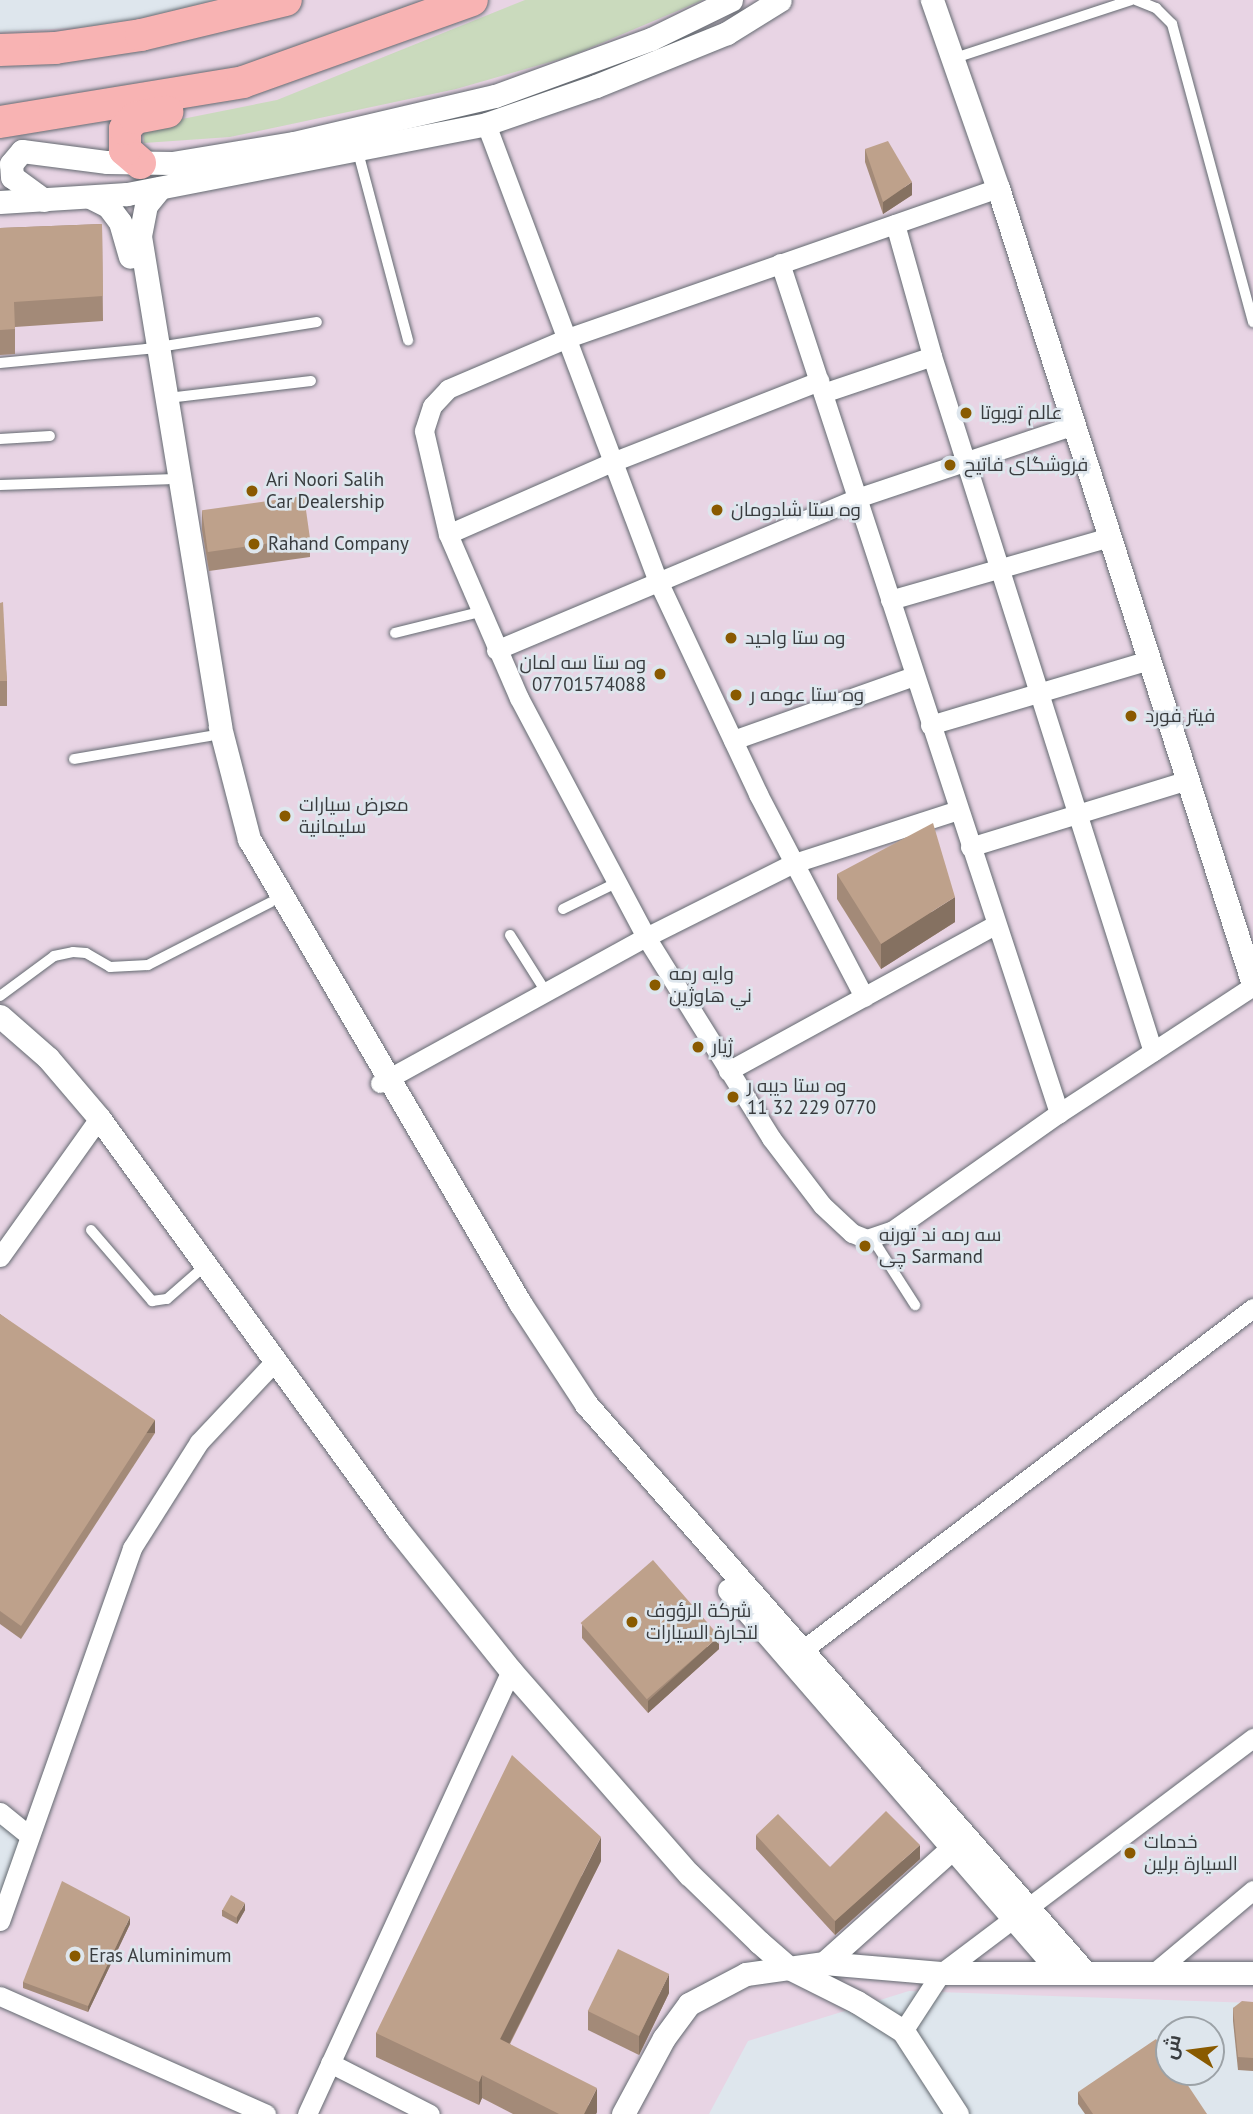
<!DOCTYPE html>
<meta charset="utf-8">
<style>
body{margin:0}
#map{position:relative;width:1253px;height:2114px;overflow:hidden;background:#dee6ed;font-family:"PT Sans",Cairo,sans-serif}
div>[style]{position:absolute}
[style*='--x']{left:calc(var(--x)*1px);top:calc(var(--y)*1px);width:calc(var(--w)*1px);rotate:calc(var(--a)*1deg)}
.industrial>*{inset:0;background:#e8d4e4}
.green>*{inset:0;background:#cadabd}
.roads{filter:drop-shadow(0 0 2px #646a71) drop-shadow(0 0 2px #646a71)}
.service>*{height:10px;margin:-5px;padding:0 5px;transform-origin:5px;border-radius:5px;background:#fff}
.minor>*{height:19px;margin:-9.5px;padding:0 9.5px;transform-origin:9.5px;border-radius:9.5px;background:#fff}
.tertiary>*{height:23px;margin:-11.5px;padding:0 11.5px;transform-origin:11.5px;border-radius:11.5px;background:#fff}
.trunk>*{height:32px;margin:-16px;padding:0 16px;transform-origin:16px;border-radius:16px;background:#f8b3b3}
.wall>*{inset:0;background:#a38a78}
.shaded-wall>*{inset:0;background:#857161;transform-origin:0 0}
.building>*{inset:0;background:#bea18b;transform-origin:0 0}
.dots>*{width:19px;height:19px;translate:-50% -50%;box-sizing:border-box;border:4px solid #dee6ed;border-radius:50%}
span{translate:-50% -50%;white-space:nowrap;text-align:center;line-height:1.15;-webkit-text-stroke:5px #dee6ed;paint-order:stroke}
.poi-label{font-size:19px;color:#393c3f}
.left{translate:0 -50%;text-align:left}
.right{translate:-100% -50%;text-align:right}
.north{position:absolute;left:1155px;top:2016px;width:70px;height:70px;box-sizing:border-box;background:#dee6ed;border:2px solid #9ca2a7;border-radius:50%;rotate:283deg;font-size:19px;font-weight:700;line-height:28px;text-align:center;color:#393c3f}
.north::after{content:'';display:block;margin:auto;width:24px;height:32px;background:#895a00;clip-path:polygon(50% 0,100% 100%,50% 72%,0 100%)}
</style>
<div id="map">
<div class="industrial">
<i style="clip-path:polygon(248px 0,1253px 0,1253px 2003px,909px 1991px,748px 2041px,709px 2114px,0 2114px,0 1922px,28px 1835px,0 1815px,0 32px,102px 26px)"></i>
</div>
<div class="green">
<i style="clip-path:polygon(525px 0,703px 0,571px 56px,456px 89px,230px 137px,144px 143px,143px 132px,152px 125px,277px 100px)"></i>
</div>
<div class="roads">
<div class="service">
<i style="--x:1136;--y:0;--w:22;--a:22"></i>
<i style="--x:1156;--y:8;--w:23;--a:45"></i>
<i style="--x:1172;--y:24;--w:309;--a:74.8"></i>
<i style="--x:955;--y:58;--w:185;--a:-18.2"></i>
<i style="--x:358;--y:152;--w:195;--a:75.1"></i>
<i style="--x:0;--y:363;--w:147;--a:-5.5"></i>
<i style="--x:146;--y:349;--w:173;--a:-9"></i>
<i style="--x:168;--y:398;--w:144;--a:-6.8"></i>
<i style="--x:0;--y:439;--w:50;--a:-3.4"></i>
<i style="--x:0;--y:485;--w:168;--a:-2"></i>
<i style="--x:395;--y:633;--w:88;--a:-13.9"></i>
<i style="--x:74;--y:759;--w:138;--a:-9.6"></i>
<i style="--x:563;--y:909;--w:59;--a:-26.1"></i>
<i style="--x:510;--y:935;--w:67;--a:57.7"></i>
<i style="--x:0;--y:996;--w:67;--a:-36.5"></i>
<i style="--x:54;--y:956;--w:19;--a:-12"></i>
<i style="--x:73;--y:952;--w:13;--a:4"></i>
<i style="--x:86;--y:953;--w:28;--a:30"></i>
<i style="--x:110;--y:967;--w:38;--a:-3"></i>
<i style="--x:148;--y:965;--w:138;--a:-27.1"></i>
<i style="--x:91;--y:1230;--w:94;--a:49.3"></i>
<i style="--x:152;--y:1301;--w:15;--a:-8"></i>
<i style="--x:167;--y:1299;--w:52;--a:-41.1"></i>
<i style="--x:872;--y:1238;--w:80;--a:57.3"></i>
</div>
<div class="minor">
<i style="--x:486;--y:124;--w:486;--a:69.4"></i>
<i style="--x:657;--y:579;--w:238;--a:64.8"></i>
<i style="--x:758;--y:794;--w:229;--a:62.4"></i>
<i style="--x:998;--y:188;--w:459;--a:160.8"></i>
<i style="--x:565;--y:339;--w:127;--a:156.9"></i>
<i style="--x:448;--y:389;--w:23;--a:133"></i>
<i style="--x:432;--y:406;--w:26;--a:108"></i>
<i style="--x:424;--y:431;--w:106;--a:76.9"></i>
<i style="--x:448;--y:534;--w:179;--a:66.6"></i>
<i style="--x:519;--y:698;--w:271;--a:62"></i>
<i style="--x:646;--y:937;--w:237;--a:58.1"></i>
<i style="--x:771;--y:1138;--w:84;--a:52.7"></i>
<i style="--x:822;--y:1205;--w:41;--a:43"></i>
<i style="--x:852;--y:1233;--w:16;--a:22"></i>
<i style="--x:867;--y:1239;--w:28;--a:-19"></i>
<i style="--x:893;--y:1230;--w:203;--a:-35.2"></i>
<i style="--x:1059;--y:1113;--w:232;--a:-33.2"></i>
<i style="--x:895;--y:224;--w:137;--a:74.3"></i>
<i style="--x:932;--y:356;--w:730;--a:72.38"></i>
<i style="--x:780;--y:263;--w:895;--a:71.83"></i>
<i style="--x:823;--y:393;--w:115;--a:-18.7"></i>
<i style="--x:448;--y:534;--w:177;--a:-23.7"></i>
<i style="--x:610;--y:463;--w:225;--a:-21.4"></i>
<i style="--x:890;--y:600;--w:229;--a:-16"></i>
<i style="--x:496;--y:650;--w:392;--a:-22.8"></i>
<i style="--x:857;--y:498;--w:229;--a:-18.6"></i>
<i style="--x:930;--y:725;--w:229;--a:-16.5"></i>
<i style="--x:733;--y:740;--w:192;--a:-19.5"></i>
<i style="--x:970;--y:847;--w:228;--a:-17.1"></i>
<i style="--x:728;--y:1071;--w:304;--a:-28.7"></i>
<i style="--x:380;--y:1083;--w:303;--a:-28.8"></i>
<i style="--x:646;--y:937;--w:165;--a:-26.6"></i>
<i style="--x:794;--y:863;--w:172;--a:-17.9"></i>
<i style="--x:0;--y:1257;--w:171;--a:-54.5"></i>
<i style="--x:792;--y:1658;--w:579;--a:-37.21"></i>
<i style="--x:0;--y:1812;--w:36;--a:39"></i>
<i style="--x:0;--y:1921;--w:396;--a:-70.5"></i>
<i style="--x:132;--y:1548;--w:125;--a:-57.7"></i>
<i style="--x:199;--y:1442;--w:112;--a:-46.8"></i>
<i style="--x:1155;--y:1972;--w:128;--a:-39.9"></i>
<i style="--x:0;--y:1996;--w:291;--a:23.9"></i>
<i style="--x:903;--y:2031;--w:69;--a:-56.8"></i>
<i style="--x:941;--y:1973;--w:391;--a:-37"></i>
<i style="--x:330;--y:2063;--w:112;--a:27"></i>
<i style="--x:307;--y:2114;--w:488;--a:-65.3"></i>
</div>
<div class="tertiary">
<i style="--x:932;--y:0;--w:199;--a:70.7"></i>
<i style="--x:998;--y:188;--w:836;--a:72.24"></i>
<i style="--x:160;--y:188;--w:22;--a:129"></i>
<i style="--x:146;--y:205;--w:32;--a:101"></i>
<i style="--x:140;--y:236;--w:497;--a:80.7"></i>
<i style="--x:220;--y:727;--w:116;--a:75.5"></i>
<i style="--x:249;--y:839;--w:537;--a:59.71"></i>
<i style="--x:520;--y:1303;--w:121;--a:56.8"></i>
<i style="--x:586;--y:1404;--w:755;--a:48.71"></i>
<i style="--x:90;--y:197;--w:20;--a:27"></i>
<i style="--x:108;--y:206;--w:20;--a:53"></i>
<i style="--x:120;--y:222;--w:36;--a:74"></i>
<i style="--x:44;--y:200;--w:39;--a:-144"></i>
<i style="--x:12;--y:177;--w:13;--a:-94"></i>
<i style="--x:11;--y:164;--w:17;--a:-50"></i>
<i style="--x:22;--y:151;--w:86;--a:7.4"></i>
<i style="--x:107;--y:162;--w:65;--a:0.9"></i>
<i style="--x:172;--y:163;--w:124;--a:-9.3"></i>
<i style="--x:294;--y:143;--w:206;--a:-13.2"></i>
<i style="--x:495;--y:96;--w:166;--a:-20.1"></i>
<i style="--x:651;--y:39;--w:89;--a:-26"></i>
<i style="--x:0;--y:202;--w:127;--a:-3.6"></i>
<i style="--x:127;--y:194;--w:366;--a:-11"></i>
<i style="--x:486;--y:124;--w:116;--a:-19.1"></i>
<i style="--x:596;--y:86;--w:141;--a:-22"></i>
<i style="--x:727;--y:33;--w:62;--a:-31.9"></i>
<i style="--x:0;--y:1016;--w:64;--a:41.2"></i>
<i style="--x:48;--y:1058;--w:79;--a:49.6"></i>
<i style="--x:99;--y:1118;--w:509;--a:54.03"></i>
<i style="--x:398;--y:1530;--w:181;--a:51.3"></i>
<i style="--x:511;--y:1671;--w:270;--a:48.8"></i>
<i style="--x:689;--y:1874;--w:98;--a:44.2"></i>
<i style="--x:759;--y:1942;--w:40;--a:41"></i>
<i style="--x:789;--y:1968;--w:76;--a:26.6"></i>
<i style="--x:857;--y:2002;--w:54;--a:32.2"></i>
<i style="--x:903;--y:2031;--w:99;--a:57"></i>
<i style="--x:729;--y:1590;--w:503;--a:49.11"></i>
<i style="--x:824;--y:1963;--w:176;--a:-41.8"></i>
<i style="--x:623;--y:2114;--w:86;--a:-61.7"></i>
<i style="--x:664;--y:2038;--w:42;--a:-53.7"></i>
<i style="--x:689;--y:2004;--w:64;--a:-27.8"></i>
<i style="--x:746;--y:1974;--w:79;--a:-8"></i>
<i style="--x:824;--y:1963;--w:117;--a:4.9"></i>
<i style="--x:941;--y:1973;--w:312;--a:0"></i>
</div>
<div class="trunk">
<i style="--x:0;--y:50;--w:55;--a:-2.1"></i>
<i style="--x:55;--y:48;--w:87;--a:-8.6"></i>
<i style="--x:141;--y:35;--w:149;--a:-13.6"></i>
<i style="--x:0;--y:122;--w:246;--a:-9.3"></i>
<i style="--x:243;--y:82;--w:243;--a:-19.7"></i>
<i style="--x:140;--y:163;--w:20;--a:-139"></i>
<i style="--x:125;--y:150;--w:21;--a:-90"></i>
<i style="--x:125;--y:129;--w:15;--a:-48"></i>
<i style="--x:135;--y:118;--w:33;--a:-11"></i>
</div>
</div>
<div class="wall">
<i style="clip-path:polygon(865px 149px,912px 195px,883px 214px,865px 162px)"></i>
<i style="clip-path:polygon(102px 224px,103px 321px,15px 327px,15px 354px,0 355px,0 228px)"></i>
<i style="clip-path:polygon(202px 511px,310px 538px,310px 557px,209px 571px,202px 530px)"></i>
<i style="clip-path:polygon(0 603px,7px 681px,7px 706px,0 706px)"></i>
<i style="clip-path:polygon(837px 874px,955px 922px,881px 969px,837px 899px)"></i>
<i style="clip-path:polygon(0 1314px,155px 1433px,21px 1639px,0 1624px)"></i>
<i style="clip-path:polygon(582px 1625px,719px 1649px,648px 1713px,582px 1638px)"></i>
<i style="clip-path:polygon(756px 1835px,830px 1867px,920px 1859px,835px 1935px,756px 1849px)"></i>
<i style="clip-path:polygon(601px 1861px,510px 2044px,597px 2112px,596px 2114px,513px 2114px,482px 2098px,479px 2105px,376px 2057px,376px 2033px)"></i>
<i style="clip-path:polygon(222px 1910px,245px 1910px,237px 1924px,222px 1916px)"></i>
<i style="clip-path:polygon(130px 1924px,88px 2012px,23px 1988px,23px 1982px)"></i>
<i style="clip-path:polygon(669px 1993px,639px 2055px,588px 2030px,588px 2011px)"></i>
<i style="clip-path:polygon(1253px 2002px,1253px 2071px,1238px 2070px,1233px 2021px,1233px 2008px)"></i>
<i style="clip-path:polygon(1078px 2092px,1207px 2114px,1085px 2114px,1078px 2104px)"></i>
</div>
<div class="shaded-wall">
<i style="clip-path:polygon(912px 182px,912px 195px,883px 214px,883px 202px)"></i>
<i style="clip-path:polygon(955px 897px,955px 922px,881px 969px,881px 944px)"></i>
<i style="left:155px;top:1420px;width:13px;height:246px;rotate:90deg"></i>
<i style="clip-path:polygon(719px 1636px,719px 1649px,648px 1713px,648px 1701px)"></i>
<i style="clip-path:polygon(601px 1837px,601px 1861px,500px 2062px,500px 2039px)"></i>
<i style="clip-path:polygon(920px 1845px,920px 1859px,835px 1935px,835px 1921px)"></i>
<i style="clip-path:polygon(245px 1903px,245px 1910px,237px 1924px,237px 1917px)"></i>
<i style="clip-path:polygon(130px 1917px,130px 1924px,88px 2012px,88px 2006px)"></i>
<i style="clip-path:polygon(669px 1974px,669px 1993px,639px 2055px,639px 2036px)"></i>
<i style="clip-path:polygon(482px 2075px,482px 2098px,479px 2105px,479px 2082px)"></i>
<i style="clip-path:polygon(597px 2088px,597px 2112px,596px 2114px,584px 2114px)"></i>
</div>
<div class="building">
<i style="clip-path:polygon(888px 141px,912px 182px,883px 202px,865px 149px)"></i>
<i style="clip-path:polygon(102px 224px,103px 296px,14px 302px,15px 329px,0 330px,0 228px)"></i>
<i style="left:304px;top:496px;width:42px;height:103px;rotate:82deg"></i>
<i style="clip-path:polygon(3px 602px,7px 681px,0 681px,0 603px)"></i>
<i style="clip-path:polygon(933px 823px,955px 897px,881px 944px,837px 874px)"></i>
<i style="clip-path:polygon(0 1314px,155px 1420px,21px 1626px,0 1611px)"></i>
<i style="left:653px;top:1560px;width:101px;height:96px;rotate:49deg"></i>
<i style="clip-path:polygon(512px 1755px,601px 1837px,500px 2039px,597px 2088px,584px 2114px,559px 2114px,482px 2075px,479px 2082px,376px 2033px)"></i>
<i style="clip-path:polygon(886px 1811px,920px 1845px,835px 1921px,756px 1835px,778px 1814px,830px 1867px)"></i>
<i style="clip-path:polygon(62px 1881px,130px 1917px,88px 2006px,23px 1982px)"></i>
<i style="left:231px;top:1895px;width:16px;height:17px;rotate:30deg"></i>
<i style="left:618px;top:1949px;width:57px;height:69px;rotate:26deg"></i>
<i style="clip-path:polygon(1242px 2001px,1253px 2002px,1253px 2058px,1238px 2057px,1233px 2008px)"></i>
<i style="clip-path:polygon(1156px 2039px,1169px 2057px,1169px 2072px,1179px 2072px,1207px 2114px,1093px 2114px,1078px 2092px)"></i>
</div>
<div class="dots">
<i style="left:966px;top:413px;background:#895a00"></i>
<i style="left:950px;top:465px;background:#895a00"></i>
<i style="left:252px;top:491px;background:#895a00"></i>
<i style="left:717px;top:510px;background:#895a00"></i>
<i style="left:254px;top:544px;background:#895a00"></i>
<i style="left:731px;top:638px;background:#895a00"></i>
<i style="left:660px;top:674px;background:#895a00"></i>
<i style="left:736px;top:695px;background:#895a00"></i>
<i style="left:1131px;top:716px;background:#895a00"></i>
<i style="left:285px;top:816px;background:#895a00"></i>
<i style="left:655px;top:985px;background:#895a00"></i>
<i style="left:698px;top:1047px;background:#895a00"></i>
<i style="left:733px;top:1097px;background:#895a00"></i>
<i style="left:865px;top:1246px;background:#895a00"></i>
<i style="left:632px;top:1622px;background:#895a00"></i>
<i style="left:1130px;top:1853px;background:#895a00"></i>
<i style="left:75px;top:1956px;background:#895a00"></i>
</div>
<div class="poi-label">
<span class="left" style="left:980px;top:413px">عالم تويوتا</span>
<span class="left" style="left:964px;top:465px">فروشگاى فاتيح</span>
<span class="left" style="left:266px;top:491px">Ari Noori Salih<br>Car Dealership</span>
<span class="left" style="left:731px;top:510px">وه ستا شادومان</span>
<span class="left" style="left:268px;top:544px">Rahand Company</span>
<span class="left" style="left:745px;top:638px">وه ستا واحید</span>
<span class="right" style="left:646px;top:674px">وه ستا سه لمان<br>07701574088</span>
<span class="left" style="left:750px;top:695px">وه ستا عومه ر</span>
<span class="left" style="left:1145px;top:716px">فيتر فورد</span>
<span class="left" style="left:299px;top:816px">معرض سيارات<br>سليمانية</span>
<span class="left" style="left:669px;top:985px">وايه رمه<br>ني هاوژين</span>
<span class="left" style="left:712px;top:1047px">ژیار</span>
<span class="left" style="left:747px;top:1097px">وه ستا دیبه ر<br>11 32 229 0770</span>
<span class="left" style="left:879px;top:1246px">سه رمه ند تورنه<br>چی Sarmand</span>
<span class="left" style="left:646px;top:1622px">شركة الرؤوف<br>لتجارة السيارات</span>
<span class="left" style="left:1144px;top:1853px">خدمات<br>السیارة برلین</span>
<span class="left" style="left:89px;top:1956px">Eras Aluminimum</span>
</div>
<div class="north">ش</div>
</div>
